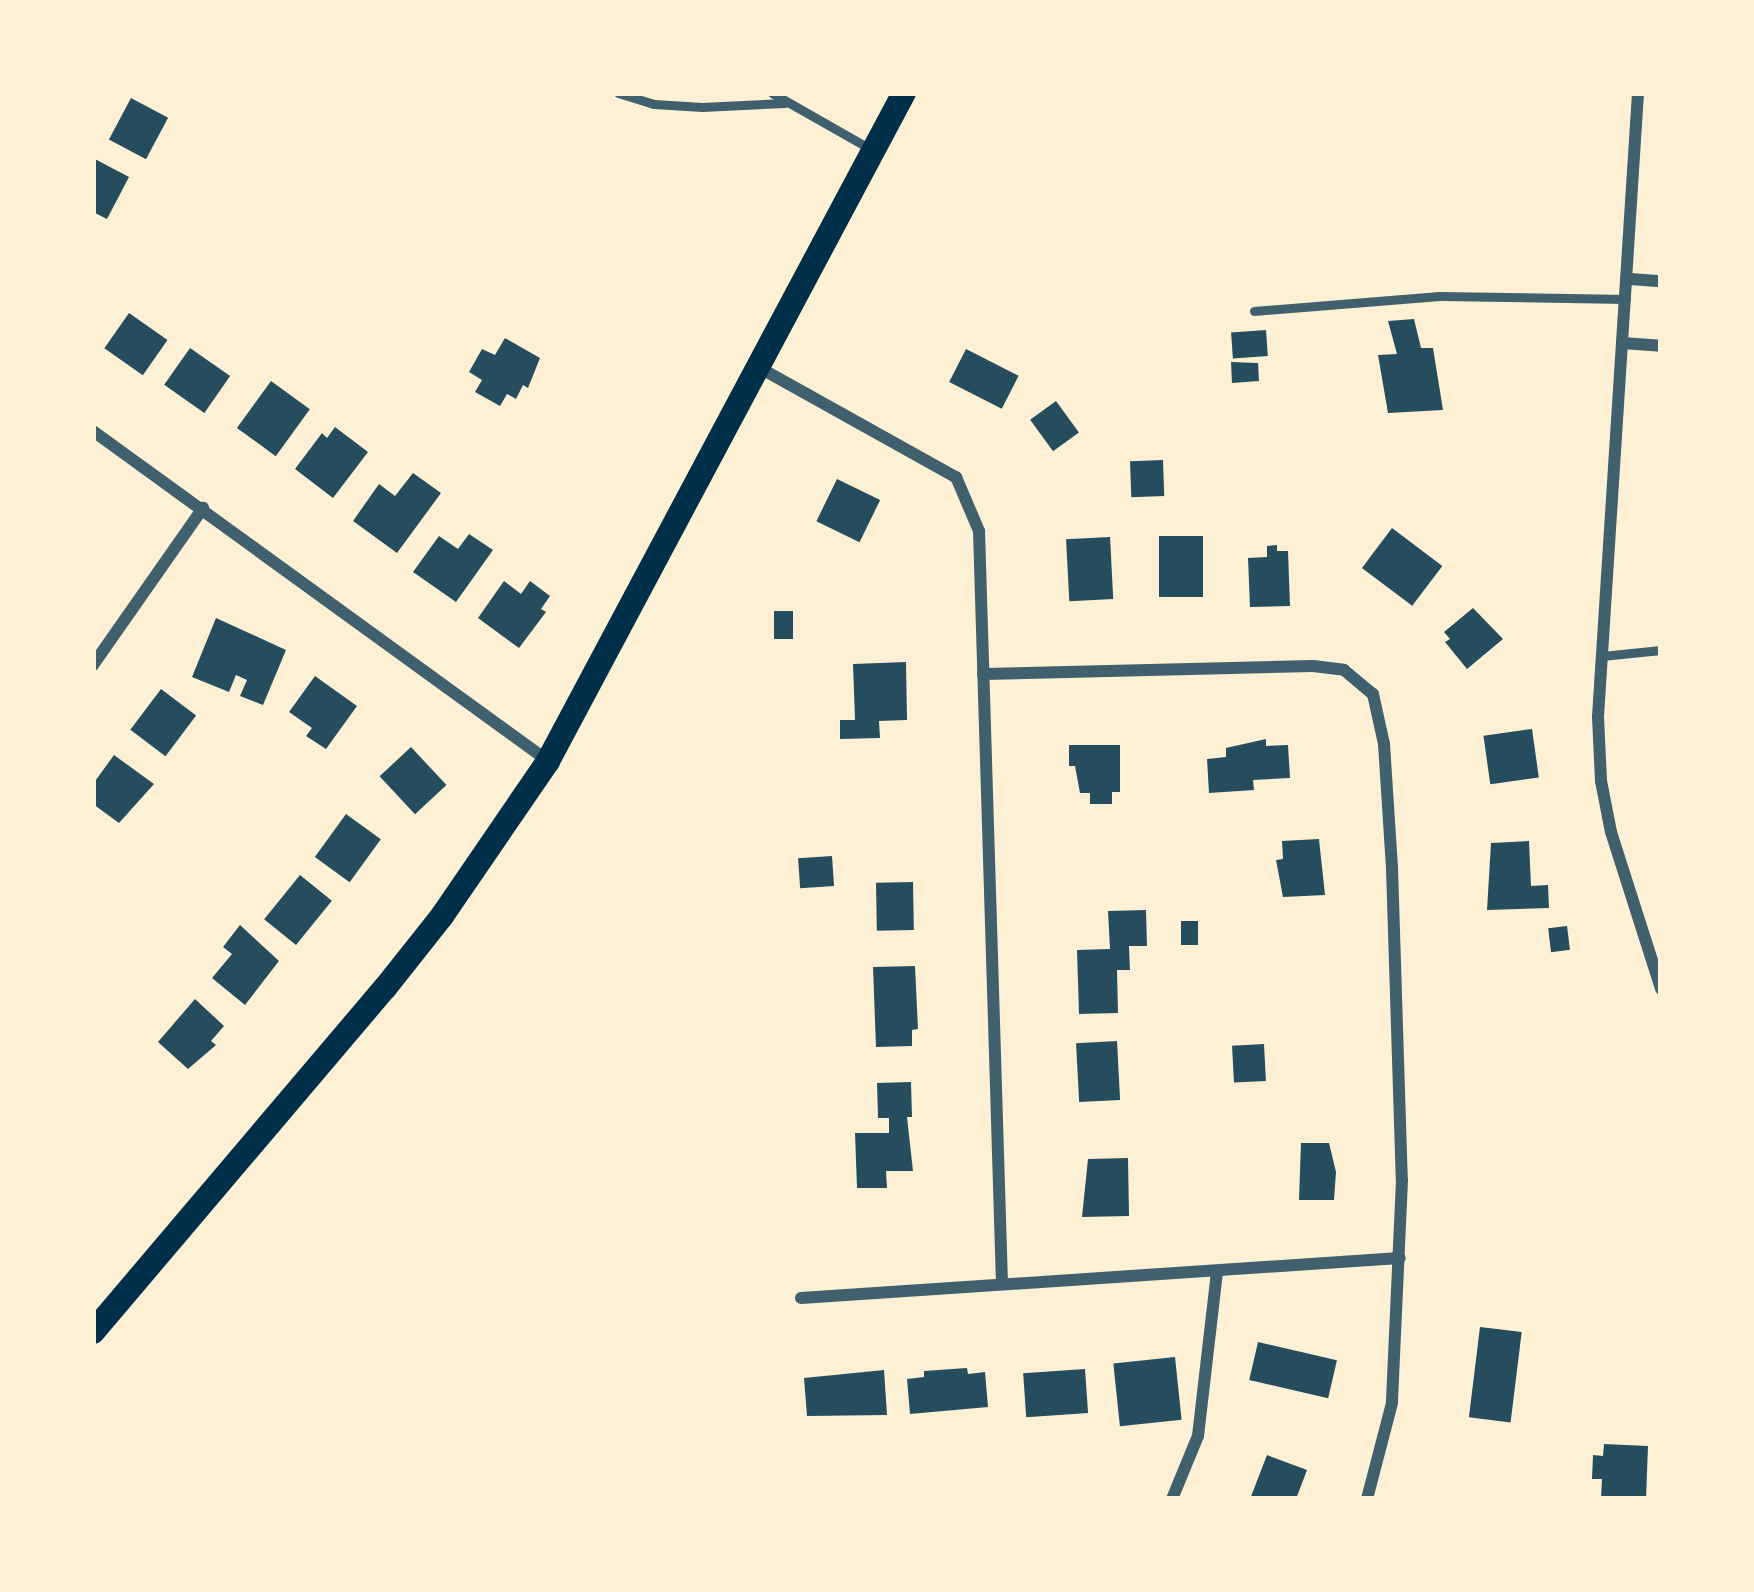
<!DOCTYPE html>
<style>
body{margin:0}
#map{position:relative;width:1754px;height:1592px;overflow:hidden;background:#fdf0d5;font-family:Figtree,sans-serif}
div>[style]{position:absolute}
[style*='--x']{left:calc(var(--x)*1px);top:calc(var(--y)*1px);width:calc(var(--w)*1px);rotate:calc(var(--a)*1deg)}
.building>*{inset:0;background:#264d5e;transform-origin:0 0}
.service>*{height:9px;margin:-4.5px;padding:0 4.5px;transform-origin:4.5px;border-radius:4.5px;background:#3f606c}
.minor>*{height:12px;margin:-6px;padding:0 6px;transform-origin:6px;border-radius:6px;background:#3f606c}
.secondary>*{height:24px;margin:-12px;padding:0 12px;transform-origin:12px;border-radius:12px;background:#003049}
span{translate:-50% -50%;white-space:nowrap;text-align:center;line-height:1.15;-webkit-text-stroke:9px #fdf0d5;paint-order:stroke}
.frame{position:absolute;inset:0;border:96px solid #fdf0d5;pointer-events:none}
</style>
<div id="map">
<div class="building">
<i style="left:131px;top:98px;width:42px;height:47px;rotate:28deg"></i>
<i style="clip-path:polygon(93px 158px,129px 177px,107px 219px,93px 212px)"></i>
<i style="left:129px;top:313px;width:47px;height:43px;rotate:35deg"></i>
<i style="clip-path:polygon(1414px 319px,1421px 348px,1433px 348px,1443px 410px,1388px 413px,1378px 355px,1397px 354px,1388px 321px)"></i>
<i style="left:1266px;top:330px;width:26px;height:35px;rotate:86deg"></i>
<i style="clip-path:polygon(505px 338px,540px 358px,528px 388px,523px 385px,516px 399px,507px 394px,500px 406px,475px 392px,482px 380px,469px 372px,482px 349px,495px 355px)"></i>
<i style="left:190px;top:348px;width:49px;height:45px;rotate:35deg"></i>
<i style="left:966px;top:349px;width:59px;height:37px;rotate:27deg"></i>
<i style="clip-path:polygon(1231px 362px,1258px 363px,1259px 381px,1232px 383px)"></i>
<i style="left:271px;top:381px;width:48px;height:58px;rotate:36deg"></i>
<i style="left:1056px;top:401px;width:39px;height:32px;rotate:54deg"></i>
<i style="clip-path:polygon(335px 427px,368px 452px,333px 498px,295px 469px,322px 433px,327px 438px)"></i>
<i style="left:1163px;top:460px;width:36px;height:33px;rotate:88deg"></i>
<i style="clip-path:polygon(413px 473px,441px 493px,397px 553px,353px 521px,379px 484px,395px 496px)"></i>
<i style="left:837px;top:479px;width:48px;height:47px;rotate:26deg"></i>
<i style="left:1392px;top:528px;width:63px;height:50px;rotate:37deg"></i>
<i style="clip-path:polygon(469px 534px,493px 550px,456px 602px,413px 572px,439px 536px,458px 549px)"></i>
<i style="left:1159px;top:536px;width:44px;height:61px"></i>
<i style="left:1110px;top:537px;width:62px;height:44px;rotate:87deg"></i>
<i style="clip-path:polygon(1277px 545px,1277px 551px,1288px 551px,1290px 606px,1250px 607px,1248px 558px,1267px 557px,1267px 546px)"></i>
<i style="clip-path:polygon(504px 581px,521px 594px,530px 581px,550px 596px,541px 609px,546px 612px,519px 648px,478px 618px)"></i>
<i style="clip-path:polygon(1473px 608px,1503px 639px,1467px 669px,1445px 642px,1450px 639px,1444px 632px)"></i>
<i style="left:774px;top:611px;width:19px;height:28px"></i>
<i style="clip-path:polygon(216px 618px,286px 650px,263px 705px,240px 696px,247px 680px,236px 675px,229px 692px,192px 677px)"></i>
<i style="clip-path:polygon(906px 662px,907px 720px,879px 721px,880px 738px,840px 739px,840px 720px,855px 720px,853px 664px)"></i>
<i style="clip-path:polygon(315px 676px,357px 706px,326px 749px,306px 736px,312px 728px,289px 712px)"></i>
<i style="left:161px;top:689px;width:44px;height:51px;rotate:37deg"></i>
<i style="left:1532px;top:729px;width:49px;height:49px;rotate:82deg"></i>
<i style="clip-path:polygon(1266px 739px,1266px 746px,1288px 745px,1290px 778px,1253px 780px,1254px 790px,1209px 793px,1207px 759px,1226px 757px,1226px 748px)"></i>
<i style="clip-path:polygon(1069px 745px,1120px 745px,1120px 792px,1112px 792px,1112px 804px,1090px 804px,1090px 793px,1080px 793px,1075px 766px,1069px 766px)"></i>
<i style="left:411px;top:747px;width:52px;height:43px;rotate:47deg"></i>
<i style="clip-path:polygon(114px 755px,154px 784px,119px 823px,93px 804px,93px 784px)"></i>
<i style="left:346px;top:814px;width:43px;height:53px;rotate:36deg"></i>
<i style="clip-path:polygon(1319px 839px,1325px 895px,1283px 897px,1276px 860px,1283px 859px,1282px 841px)"></i>
<i style="clip-path:polygon(1529px 841px,1531px 886px,1548px 885px,1549px 908px,1487px 910px,1491px 843px)"></i>
<i style="left:832px;top:856px;width:30px;height:34px;rotate:86deg"></i>
<i style="left:300px;top:875px;width:41px;height:57px;rotate:39deg"></i>
<i style="left:913px;top:882px;width:48px;height:37px;rotate:89deg"></i>
<i style="clip-path:polygon(1146px 910px,1147px 946px,1129px 946px,1130px 970px,1117px 970px,1118px 1013px,1079px 1014px,1077px 950px,1110px 949px,1108px 911px)"></i>
<i style="left:1181px;top:921px;width:17px;height:24px"></i>
<i style="clip-path:polygon(240px 925px,279px 961px,245px 1005px,212px 978px,232px 954px,223px 947px)"></i>
<i style="left:1567px;top:926px;width:24px;height:19px;rotate:83deg"></i>
<i style="clip-path:polygon(915px 966px,918px 1029px,912px 1030px,912px 1046px,876px 1047px,873px 967px)"></i>
<i style="clip-path:polygon(195px 999px,224px 1026px,211px 1041px,216px 1045px,188px 1069px,158px 1042px)"></i>
<i style="left:1117px;top:1041px;width:59px;height:41px;rotate:87deg"></i>
<i style="left:1264px;top:1044px;width:37px;height:32px;rotate:87deg"></i>
<i style="clip-path:polygon(911px 1082px,912px 1117px,907px 1117px,913px 1171px,886px 1171px,887px 1188px,857px 1188px,855px 1133px,889px 1133px,889px 1118px,878px 1118px,877px 1083px)"></i>
<i style="clip-path:polygon(1301px 1143px,1329px 1143px,1336px 1172px,1334px 1200px,1299px 1200px)"></i>
<i style="clip-path:polygon(1128px 1158px,1129px 1216px,1082px 1217px,1088px 1159px)"></i>
<i style="left:1480px;top:1327px;width:42px;height:91px;rotate:7deg"></i>
<i style="left:1258px;top:1342px;width:81px;height:39px;rotate:13deg"></i>
<i style="left:1175px;top:1357px;width:63px;height:62px;rotate:84deg"></i>
<i style="clip-path:polygon(967px 1368px,968px 1374px,985px 1372px,988px 1407px,910px 1414px,907px 1379px,924px 1377px,924px 1371px)"></i>
<i style="left:1085px;top:1369px;width:44px;height:62px;rotate:86deg"></i>
<i style="clip-path:polygon(884px 1370px,887px 1415px,807px 1416px,804px 1378px)"></i>
<i style="clip-path:polygon(1604px 1444px,1648px 1446px,1646px 1499px,1601px 1499px,1602px 1479px,1592px 1479px,1593px 1455px,1603px 1456px)"></i>
<i style="clip-path:polygon(1267px 1455px,1307px 1470px,1296px 1499px,1250px 1499px)"></i>
</div>
<div class="service">
<i style="--x:618;--y:93;--w:38;--a:17"></i>
<i style="--x:654;--y:104;--w:48;--a:3.6"></i>
<i style="--x:702;--y:107;--w:83;--a:-2.8"></i>
<i style="--x:772;--y:93;--w:112;--a:29.6"></i>
<i style="--x:1254;--y:311;--w:186;--a:-4.6"></i>
<i style="--x:1439;--y:296;--w:187;--a:0.9"></i>
<i style="--x:1602;--y:656;--w:59;--a:-5.8"></i>
</div>
<div class="minor">
<i style="--x:1638;--y:93;--w:625;--a:93.67"></i>
<i style="--x:1598;--y:717;--w:64;--a:87.3"></i>
<i style="--x:1601;--y:781;--w:52;--a:78.9"></i>
<i style="--x:1611;--y:832;--w:165;--a:72.3"></i>
<i style="--x:1630;--y:279;--w:31;--a:4"></i>
<i style="--x:1622;--y:343;--w:39;--a:4"></i>
<i style="--x:758;--y:367;--w:227;--a:29.1"></i>
<i style="--x:956;--y:477;--w:59;--a:66.9"></i>
<i style="--x:979;--y:531;--w:751;--a:88.25"></i>
<i style="--x:93;--y:431;--w:562;--a:35.95"></i>
<i style="--x:93;--y:665;--w:192;--a:-55"></i>
<i style="--x:983;--y:674;--w:330;--a:-1.4"></i>
<i style="--x:1313;--y:666;--w:31;--a:7"></i>
<i style="--x:1344;--y:670;--w:38;--a:40"></i>
<i style="--x:1373;--y:694;--w:51;--a:77.6"></i>
<i style="--x:1384;--y:744;--w:124;--a:86.3"></i>
<i style="--x:1392;--y:868;--w:312;--a:88.2"></i>
<i style="--x:1402;--y:1180;--w:223;--a:92.6"></i>
<i style="--x:1392;--y:1403;--w:99;--a:104.6"></i>
<i style="--x:801;--y:1298;--w:600;--a:-3.82"></i>
<i style="--x:1172;--y:1499;--w:68;--a:-67.6"></i>
<i style="--x:1198;--y:1436;--w:164;--a:-83.4"></i>
</div>
<div class="secondary">
<i style="--x:93;--y:1332;--w:451;--a:-49.7"></i>
<i style="--x:385;--y:988;--w:92;--a:-51.6"></i>
<i style="--x:442;--y:916;--w:188;--a:-55.6"></i>
<i style="--x:548;--y:761;--w:757;--a:-61.95"></i>
</div>
<div class="frame"></div>
</div>
